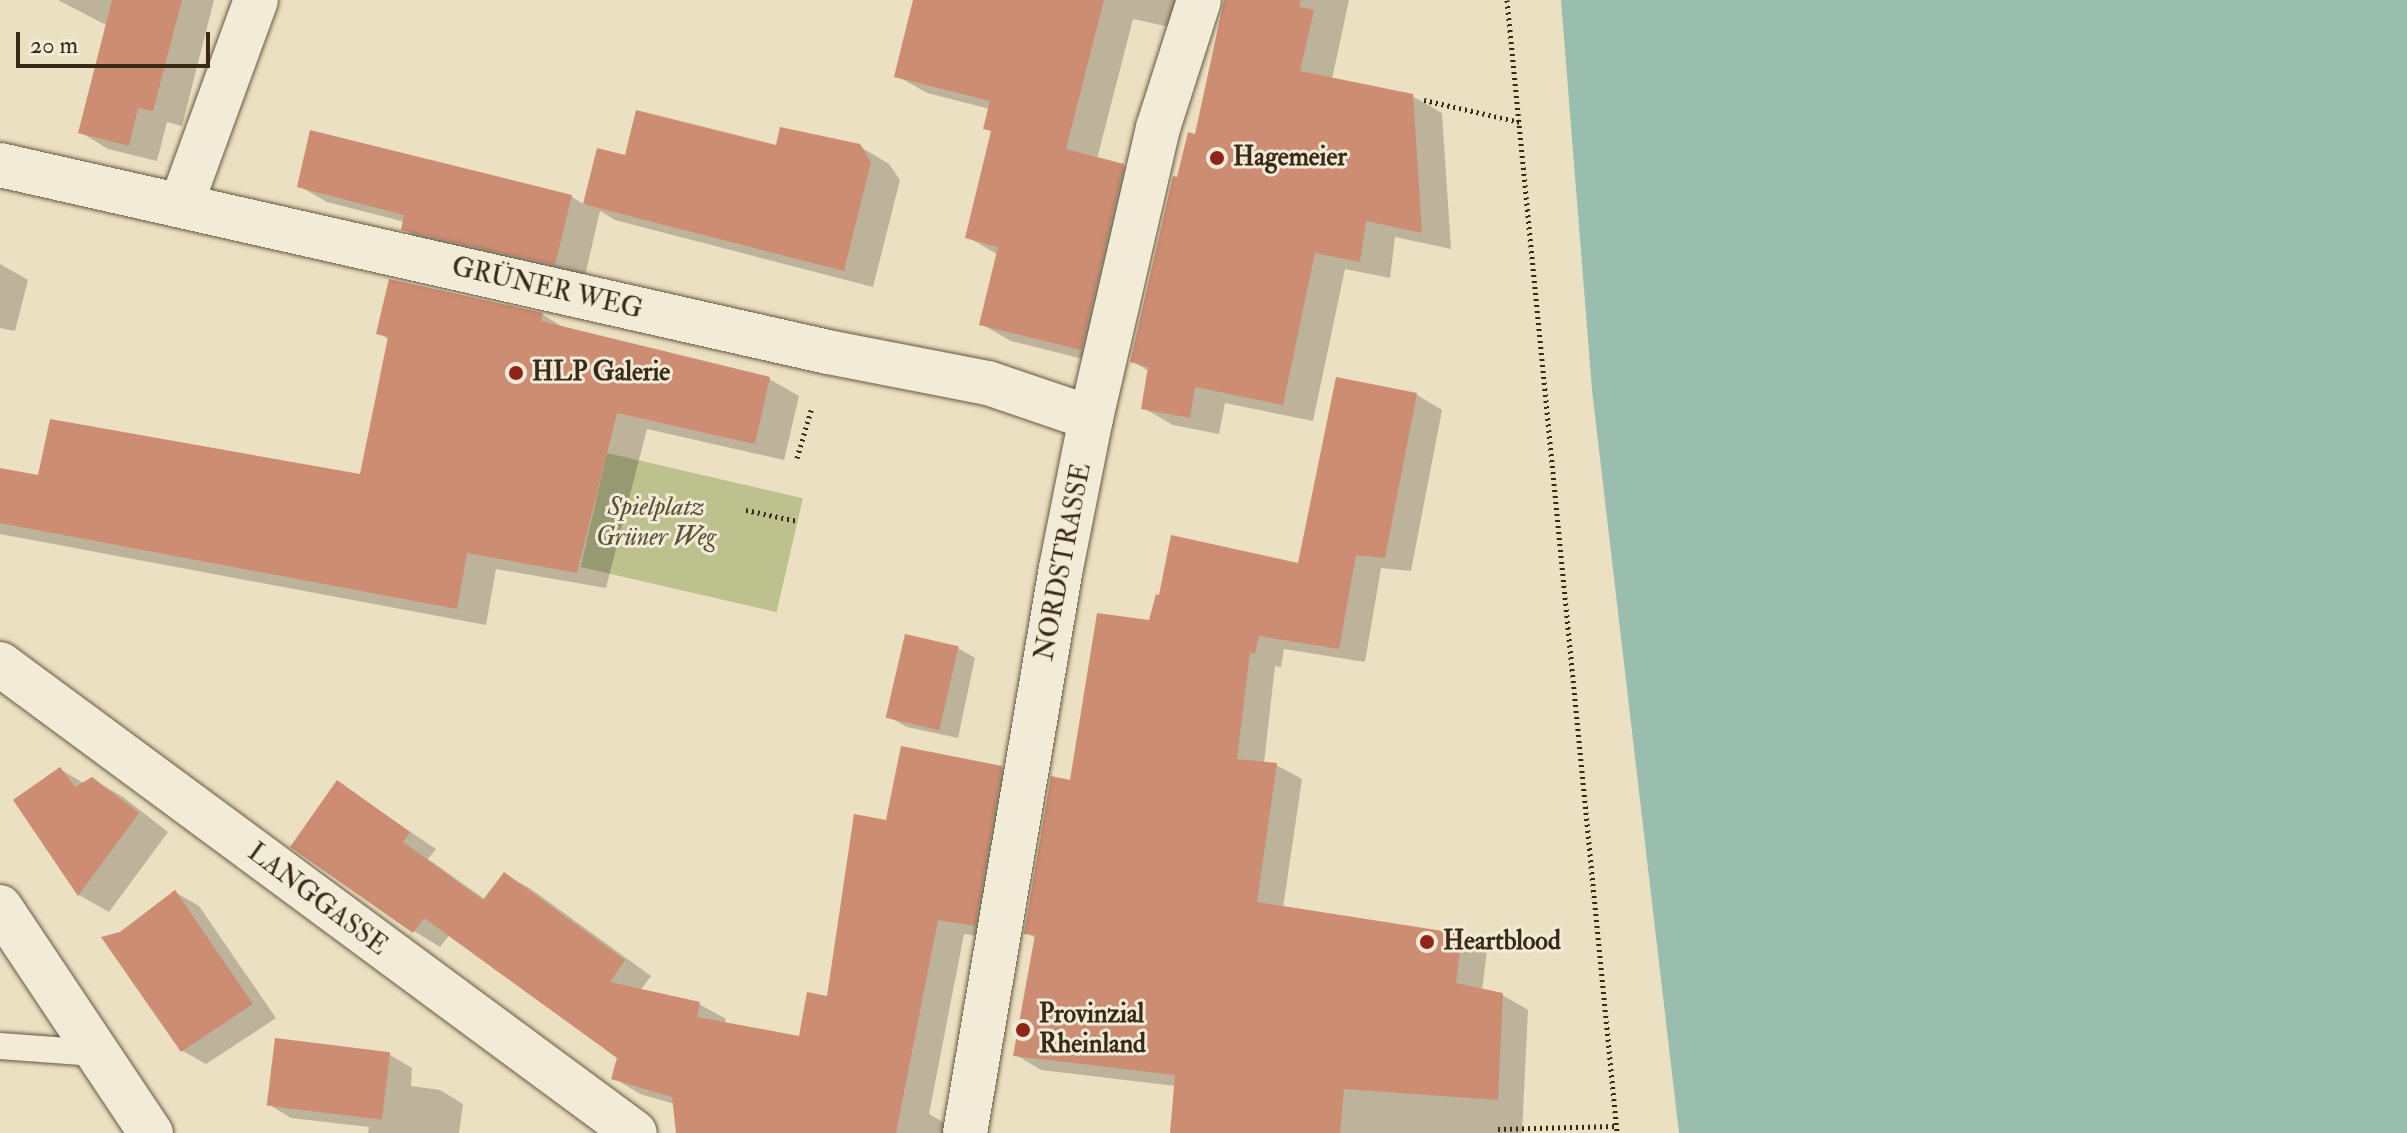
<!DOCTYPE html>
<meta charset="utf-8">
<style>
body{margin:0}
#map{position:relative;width:2407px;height:1133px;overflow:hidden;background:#ebe0c1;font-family:"IM FELL Double Pica",serif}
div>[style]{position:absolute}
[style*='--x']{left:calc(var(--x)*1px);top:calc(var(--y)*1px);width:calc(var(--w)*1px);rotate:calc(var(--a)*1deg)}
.green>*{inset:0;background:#bdc18e;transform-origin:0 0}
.water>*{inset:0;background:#99bdaf}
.shadow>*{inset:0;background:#0003}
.building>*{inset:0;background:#cd8d72;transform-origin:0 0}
.path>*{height:5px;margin-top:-2.5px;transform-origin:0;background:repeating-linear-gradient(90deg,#392a17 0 2px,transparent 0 6px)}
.roads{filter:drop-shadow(0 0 2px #665842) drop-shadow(0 0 2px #665842)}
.lane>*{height:26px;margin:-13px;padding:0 13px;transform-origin:13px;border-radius:13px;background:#f2ebd7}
.street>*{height:44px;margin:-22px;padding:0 22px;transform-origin:22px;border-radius:22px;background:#f2ebd7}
.dots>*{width:22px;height:22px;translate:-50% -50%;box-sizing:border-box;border:4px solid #f2ebd7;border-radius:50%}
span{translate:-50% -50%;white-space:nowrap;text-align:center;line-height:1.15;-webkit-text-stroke:6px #f2ebd7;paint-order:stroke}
.poi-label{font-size:26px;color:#392a17;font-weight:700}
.left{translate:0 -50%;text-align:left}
.street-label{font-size:26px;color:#392a17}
.park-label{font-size:26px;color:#5a5035;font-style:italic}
.scale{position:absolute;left:16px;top:32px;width:194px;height:36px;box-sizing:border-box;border:4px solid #392a17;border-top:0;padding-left:10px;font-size:24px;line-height:28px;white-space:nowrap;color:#392a17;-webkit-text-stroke:6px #f2ebd7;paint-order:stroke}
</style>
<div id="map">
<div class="green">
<i style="left:607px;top:453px;width:201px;height:117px;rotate:13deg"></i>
</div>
<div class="water">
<i style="clip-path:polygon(1561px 0,2407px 0,2407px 1133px,1679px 1133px,1592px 390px)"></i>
</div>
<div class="shadow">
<i style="clip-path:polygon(58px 0,214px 0,182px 126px,167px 122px,157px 161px,108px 149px,80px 132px,108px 26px)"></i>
<i style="clip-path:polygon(916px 0,1211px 0,1197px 33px,1133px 19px,1097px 159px,1123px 166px,1153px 183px,1111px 366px,1011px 341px,981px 324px,998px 255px,968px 237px,993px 132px,990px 109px,927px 93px,897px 76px)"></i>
<i style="clip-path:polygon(1225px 0,1349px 0,1332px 79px,1412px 96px,1442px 113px,1451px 249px,1395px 237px,1390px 278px,1345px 269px,1313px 421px,1225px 403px,1219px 434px,1173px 425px,1143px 408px,1150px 372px,1132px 361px,1179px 180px,1197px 136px)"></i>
<i style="clip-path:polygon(312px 132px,572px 197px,585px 205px,598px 151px,626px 157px,859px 146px,889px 164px,900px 180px,873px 287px,615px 220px,600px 211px,584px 280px,431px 245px,403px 229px,405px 222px,327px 202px,299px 186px)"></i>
<i style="clip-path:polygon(0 264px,28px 280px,15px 331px,0 328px)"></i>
<i style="clip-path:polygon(391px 281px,543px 315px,568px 330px,769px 379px,799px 396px,784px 460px,647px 429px,606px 588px,496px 569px,486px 625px,0 534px,0 470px,40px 477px,361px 477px,390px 340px,378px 333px)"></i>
<i style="clip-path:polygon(1338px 380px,1417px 395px,1442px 410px,1411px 571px,1381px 568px,1365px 662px,1284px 649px,1281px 667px,1275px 666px,1264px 763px,1276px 765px,1302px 779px,1283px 908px,1462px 936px,1487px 950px,1482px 991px,1502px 995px,1528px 1010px,1522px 1133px,1172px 1133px,1176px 1086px,1041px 1070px,1016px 1055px,1036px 938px,1026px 933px,1072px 782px,1151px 622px,1299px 566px)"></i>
<i style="clip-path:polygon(958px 648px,975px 658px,958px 738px,907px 727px,889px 717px)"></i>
<i style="clip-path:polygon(1001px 768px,1028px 784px,1001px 940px,964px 934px,929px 1114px,963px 1133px,775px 1133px,640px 1094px,614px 1078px,620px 1057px,450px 934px,440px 947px,414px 931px,337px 783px,436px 849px,428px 859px,486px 900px,504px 874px,531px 889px,651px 976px,640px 991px,699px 1004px,726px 1019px,725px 1024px,800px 1038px,829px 998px,888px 822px)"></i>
<i style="clip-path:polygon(60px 769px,85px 784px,92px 779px,123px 797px,168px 832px,109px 912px,79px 895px,16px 800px)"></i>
<i style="clip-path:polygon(175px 892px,199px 906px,276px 1018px,206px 1064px,183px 1051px,121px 933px)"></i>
<i style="clip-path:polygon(390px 1055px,412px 1068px,411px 1086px,440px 1090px,463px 1104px,459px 1133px,368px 1133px,369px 1127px,291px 1118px,268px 1104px)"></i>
</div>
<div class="building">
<i style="clip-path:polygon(112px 0,182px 0,153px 111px,138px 108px,129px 146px,78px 133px)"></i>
<i style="clip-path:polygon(913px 0,1104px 0,1066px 149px,1124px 164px,1081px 350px,979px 325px,998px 247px,965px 238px,991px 131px,983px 129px,990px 101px,894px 77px)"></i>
<i style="clip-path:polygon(1224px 0,1301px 0,1299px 7px,1314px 10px,1300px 71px,1413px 94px,1422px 233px,1366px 221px,1360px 262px,1315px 253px,1283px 405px,1195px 387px,1190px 418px,1141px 409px,1148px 367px,1130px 362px,1173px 176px,1177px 177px,1188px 132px,1195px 134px)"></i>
<i style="clip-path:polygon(636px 110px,776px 145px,780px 127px,860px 144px,871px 162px,844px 271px,583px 204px,597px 148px,625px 155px)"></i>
<i style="clip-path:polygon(310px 130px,572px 195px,555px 265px,401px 230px,404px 215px,297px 187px)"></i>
<i style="clip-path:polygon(389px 279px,543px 313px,541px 321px,770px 377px,755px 444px,617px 413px,577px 573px,467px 553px,457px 609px,0 523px,0 468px,38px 475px,50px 419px,360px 474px,388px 337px,376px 334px)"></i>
<i style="clip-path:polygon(1336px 377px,1417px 393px,1385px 558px,1356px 555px,1339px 649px,1259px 636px,1255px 654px,1250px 653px,1237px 759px,1277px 763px,1257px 902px,1462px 934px,1456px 983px,1503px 993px,1498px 1100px,1344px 1089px,1340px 1133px,1170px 1133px,1175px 1075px,1013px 1056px,1035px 935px,1024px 934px,1051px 776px,1070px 780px,1097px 613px,1149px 620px,1156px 594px,1159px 595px,1171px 535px,1298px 563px)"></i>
<i style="left:905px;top:634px;width:55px;height:86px;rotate:13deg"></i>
<i style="clip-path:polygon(901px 746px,1002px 766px,975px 926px,938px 920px,896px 1133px,676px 1133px,672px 1097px,611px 1079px,617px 1058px,424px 918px,413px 933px,290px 847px,337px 780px,410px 832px,403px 842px,483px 900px,504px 872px,625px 960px,610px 982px,700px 1002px,697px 1017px,799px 1036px,807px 992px,827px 996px,854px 814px,886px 820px)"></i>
<i style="clip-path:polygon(60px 767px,75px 787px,92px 777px,139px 813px,78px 896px,13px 800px)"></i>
<i style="clip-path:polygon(175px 890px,253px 1004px,181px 1052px,101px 937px,120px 932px)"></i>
<i style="left:275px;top:1038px;width:116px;height:68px;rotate:7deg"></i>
</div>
<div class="path">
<i style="--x:1507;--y:0;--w:1138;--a:84.45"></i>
<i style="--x:1424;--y:100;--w:98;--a:12.9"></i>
<i style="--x:797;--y:458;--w:53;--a:-73.6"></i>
<i style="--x:746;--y:510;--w:52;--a:12.2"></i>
<i style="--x:1498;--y:1129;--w:118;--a:-1.5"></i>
</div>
<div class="roads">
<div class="lane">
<i style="--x:0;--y:1046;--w:95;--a:4.2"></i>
</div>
<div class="street">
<i style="--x:0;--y:165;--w:849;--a:12.73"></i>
<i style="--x:828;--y:352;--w:163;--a:11"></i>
<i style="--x:988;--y:383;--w:109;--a:18.8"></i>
<i style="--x:181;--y:205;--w:218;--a:-69.9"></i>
<i style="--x:0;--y:664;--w:789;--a:36.45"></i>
<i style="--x:0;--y:907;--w:272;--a:56.3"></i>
<i style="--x:965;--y:1133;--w:573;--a:-80.36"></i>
<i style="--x:1061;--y:568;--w:153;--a:-78.7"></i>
<i style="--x:1091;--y:418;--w:298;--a:-77"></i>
<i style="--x:1158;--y:128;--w:134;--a:-72.2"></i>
</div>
</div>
<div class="dots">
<i style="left:1217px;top:158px;background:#8f2418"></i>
<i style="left:516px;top:373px;background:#8f2418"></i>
<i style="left:1427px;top:942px;background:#8f2418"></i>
<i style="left:1023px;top:1030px;background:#8f2418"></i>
</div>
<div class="poi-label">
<span class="left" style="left:1233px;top:158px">Hagemeier</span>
<span class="left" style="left:532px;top:373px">HLP Galerie</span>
<span class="left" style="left:1443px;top:942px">Heartblood</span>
<span class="left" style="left:1039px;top:1030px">Provinzial<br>Rheinland</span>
</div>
<div class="street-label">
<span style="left:547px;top:289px;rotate:13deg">GRÜNER WEG</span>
<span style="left:1064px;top:562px;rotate:-79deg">NORDSTRASSE</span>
<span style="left:317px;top:900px;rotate:37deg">LANGGASSE</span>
</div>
<div class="park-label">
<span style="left:656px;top:523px">Spielplatz<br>Grüner Weg</span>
</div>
<div class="scale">20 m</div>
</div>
